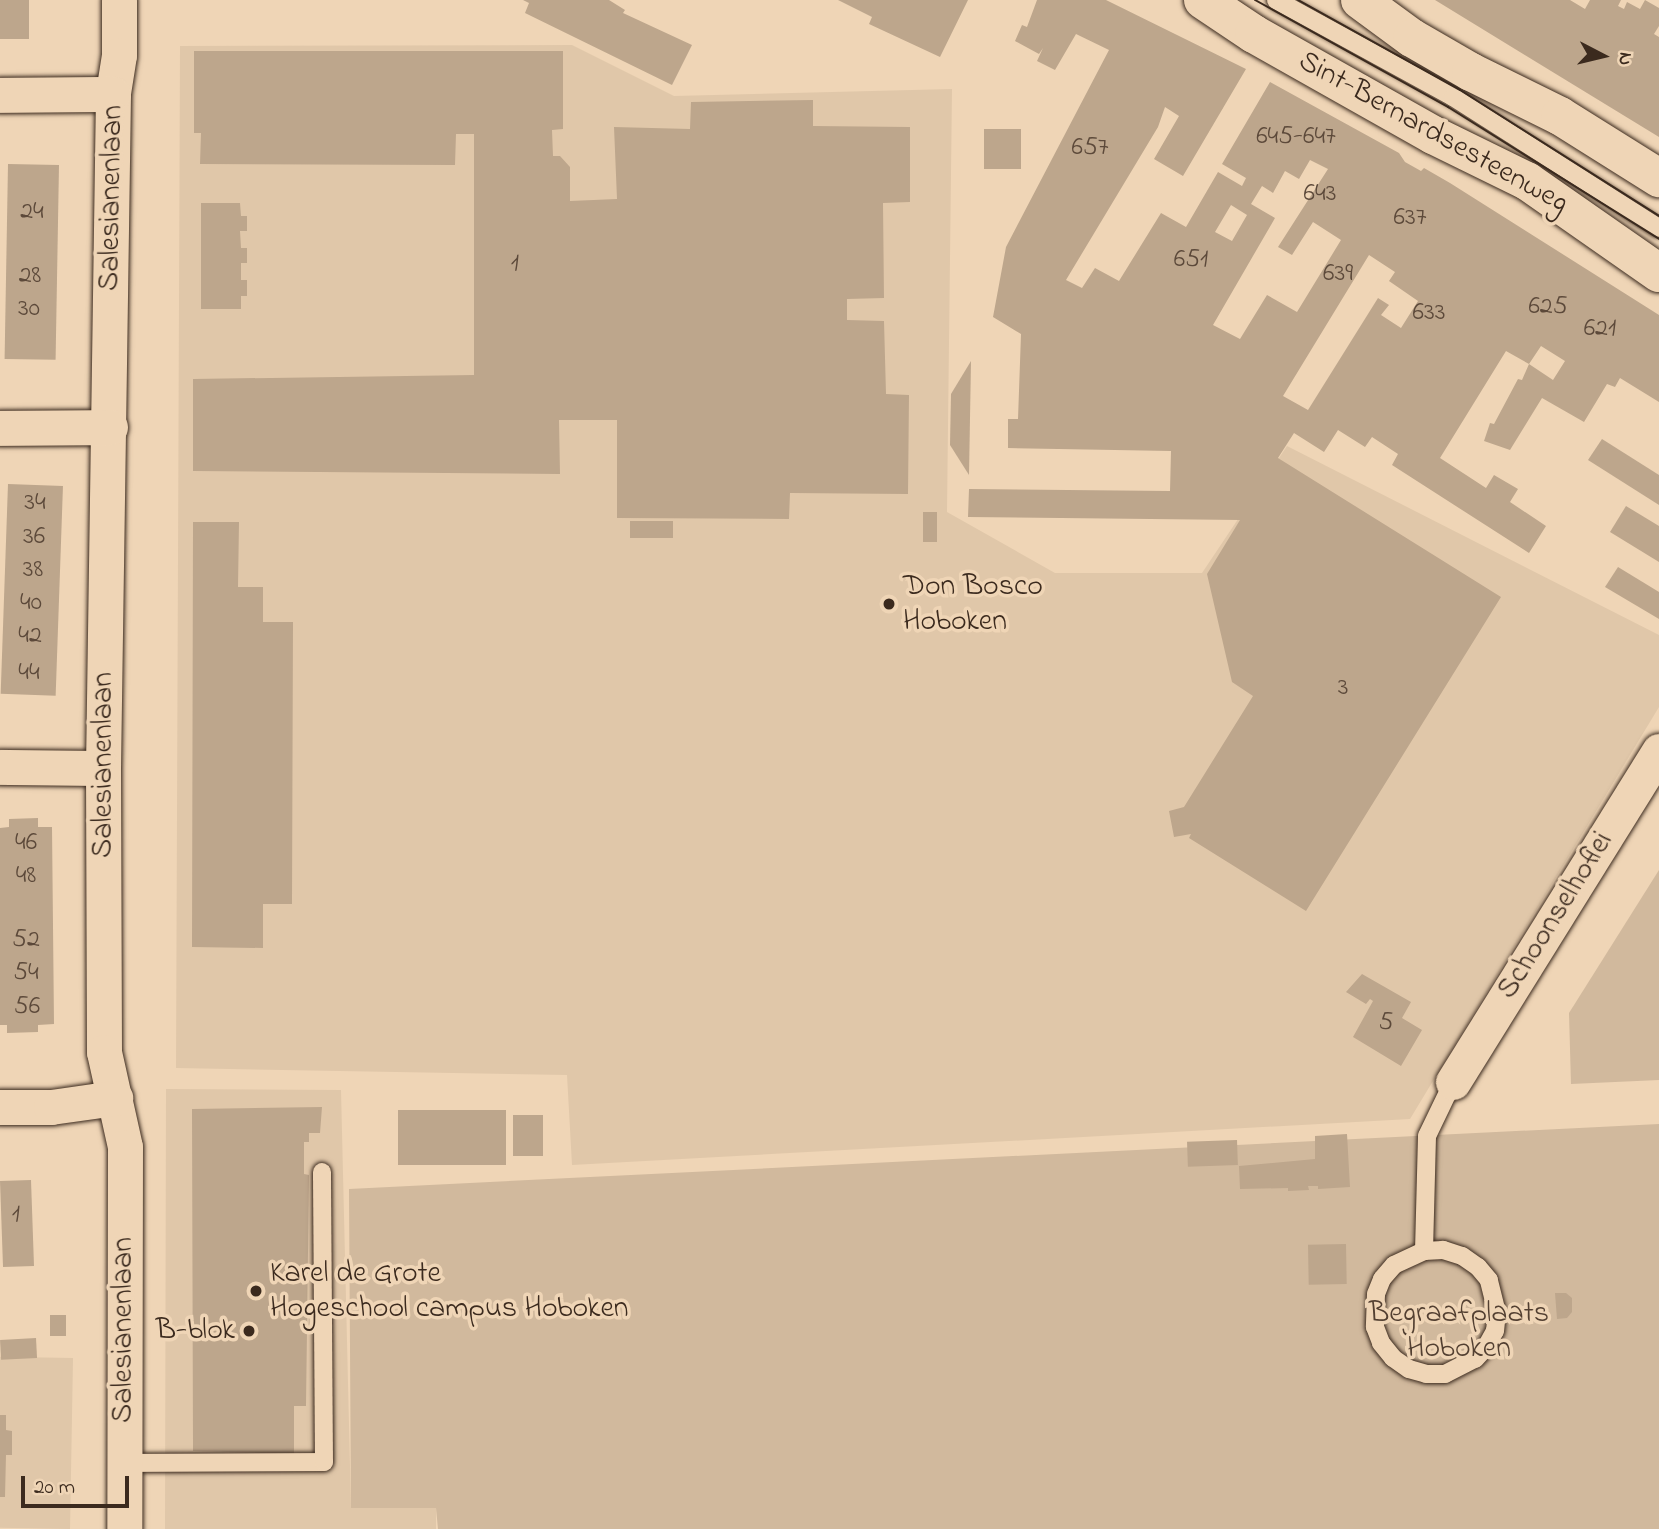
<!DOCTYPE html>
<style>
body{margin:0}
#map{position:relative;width:1659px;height:1529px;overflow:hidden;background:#efd5b6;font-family:"Indie Flower",sans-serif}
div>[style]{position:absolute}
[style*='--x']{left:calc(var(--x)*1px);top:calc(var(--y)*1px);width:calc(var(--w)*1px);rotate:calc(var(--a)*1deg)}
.built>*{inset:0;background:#e0c7a9;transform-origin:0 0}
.green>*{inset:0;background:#d1b99d}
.building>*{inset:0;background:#bda68c;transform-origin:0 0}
.roads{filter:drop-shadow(0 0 2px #3b2a1e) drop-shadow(0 0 2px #3b2a1e)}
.service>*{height:18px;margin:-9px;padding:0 9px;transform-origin:9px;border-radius:9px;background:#efd5b6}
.minor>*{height:35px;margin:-17.5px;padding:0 17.5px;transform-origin:17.5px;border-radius:17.5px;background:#efd5b6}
.secondary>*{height:38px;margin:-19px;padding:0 19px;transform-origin:19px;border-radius:19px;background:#efd5b6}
.tram>*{height:2px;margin:-1px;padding:0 1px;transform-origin:1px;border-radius:1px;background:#3b2a1e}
.dots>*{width:19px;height:19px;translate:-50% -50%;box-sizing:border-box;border:4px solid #efd5b6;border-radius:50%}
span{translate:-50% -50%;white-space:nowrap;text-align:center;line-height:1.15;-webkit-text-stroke:7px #efd5b6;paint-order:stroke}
.number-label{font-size:26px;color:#5c493a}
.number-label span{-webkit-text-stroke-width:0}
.street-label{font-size:30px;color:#3b2a1e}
.poi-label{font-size:30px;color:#3b2a1e}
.left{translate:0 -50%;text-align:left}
.right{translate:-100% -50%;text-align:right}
.park-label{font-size:30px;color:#523f31}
.north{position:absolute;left:1568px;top:21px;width:70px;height:70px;-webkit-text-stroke:5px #efd5b6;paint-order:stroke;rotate:97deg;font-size:19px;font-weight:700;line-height:28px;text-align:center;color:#3b2a1e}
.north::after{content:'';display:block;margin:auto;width:24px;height:32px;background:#3b2a1e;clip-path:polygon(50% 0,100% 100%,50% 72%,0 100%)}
.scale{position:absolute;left:21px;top:1476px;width:108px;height:32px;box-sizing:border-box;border:4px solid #3b2a1e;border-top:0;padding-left:9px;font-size:21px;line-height:24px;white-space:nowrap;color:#3b2a1e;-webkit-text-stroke:5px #efd5b6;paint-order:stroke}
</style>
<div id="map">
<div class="built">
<i style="clip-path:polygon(572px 45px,674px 96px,952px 89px,947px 512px,1055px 573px,1202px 573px,1287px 446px,1659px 635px,1659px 707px,1410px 1119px,572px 1165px,567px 1075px,176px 1068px,180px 46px)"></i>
<i style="clip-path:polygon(166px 1089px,341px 1090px,351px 1508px,436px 1508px,436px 1529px,165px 1529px)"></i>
<i style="left:73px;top:1358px;width:171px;height:73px;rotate:91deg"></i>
</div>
<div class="green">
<i style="clip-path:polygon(1659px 870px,1659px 1080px,1571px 1084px,1569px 1013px)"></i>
<i style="clip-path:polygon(1659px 1124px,1659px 1529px,438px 1529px,436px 1508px,351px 1508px,349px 1189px)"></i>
</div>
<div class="building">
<i style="left:0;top:0;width:29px;height:39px"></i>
<i style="clip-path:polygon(523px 0,609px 0,625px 10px,623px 13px,692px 45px,672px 85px,525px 13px,529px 3px)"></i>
<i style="clip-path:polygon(838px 0,968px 0,940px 57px,869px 24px,872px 17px)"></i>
<i style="clip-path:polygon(evenodd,1037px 0,1106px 0,1246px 69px,1183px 176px,1154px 159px,1179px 116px,1165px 107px,1158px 127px,1066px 280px,1082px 288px,1095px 268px,1119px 281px,1161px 213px,1186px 227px,1218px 172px,1242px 186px,1246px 178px,1222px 164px,1270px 82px,1399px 153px,1405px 162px,1421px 171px,1424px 168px,1450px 183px,1659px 315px,1659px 402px,1620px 378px,1615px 387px,1607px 384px,1584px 422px,1542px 398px,1510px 450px,1484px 441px,1490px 423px,1494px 424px,1518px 379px,1522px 380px,1529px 364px,1553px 380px,1565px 361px,1541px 346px,1529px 364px,1506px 351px,1440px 458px,1486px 488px,1494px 475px,1518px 489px,1510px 502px,1546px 526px,1529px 553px,1392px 465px,1398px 454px,1372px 437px,1365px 447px,1338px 430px,1324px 452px,1294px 433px,1278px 458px,1501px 597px,1306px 911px,1189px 838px,1191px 834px,1174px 837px,1169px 811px,1184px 807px,1253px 696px,1232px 682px,1207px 574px,1240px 520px,968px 517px,969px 489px,1170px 491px,1171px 451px,1008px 448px,1008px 419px,1018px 419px,1021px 334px,993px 317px,1006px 247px,1109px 50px,1076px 34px,1055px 70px,1037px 61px,1043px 48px,1039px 54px,1015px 41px,1022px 25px,1027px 27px,1037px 0,1310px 160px,1328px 169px,1278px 247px,1292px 255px,1313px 222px,1341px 240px,1297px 312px,1267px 295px,1240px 339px,1213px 325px,1275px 218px,1251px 204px,1262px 186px,1273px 193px,1285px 171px,1299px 179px,1310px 160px,1037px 0,1231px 205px,1247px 215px,1232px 241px,1215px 232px,1231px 205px,1037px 0,1369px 255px,1395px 272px,1389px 281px,1418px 301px,1401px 328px,1381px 315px,1389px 305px,1378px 298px,1308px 410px,1283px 396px,1369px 255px)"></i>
<i style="clip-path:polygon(1435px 0,1570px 0,1585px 9px,1590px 0,1621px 0,1618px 6px,1624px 9px,1627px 2px,1640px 9px,1645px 0,1659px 8px,1659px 26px,1654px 34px,1659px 37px,1659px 137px)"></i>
<i style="clip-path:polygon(194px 51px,563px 51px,563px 129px,552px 130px,553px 156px,560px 156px,570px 167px,570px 201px,617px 199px,614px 127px,690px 129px,691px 102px,813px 100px,813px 126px,910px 127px,910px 202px,883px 203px,884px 298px,847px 299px,847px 320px,884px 321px,886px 394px,909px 395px,908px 494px,790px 493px,789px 519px,617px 518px,617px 420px,559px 420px,560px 474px,193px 471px,193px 379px,474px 375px,474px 134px,456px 134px,455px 165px,200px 164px,201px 133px,194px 133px)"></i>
<i style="left:984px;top:129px;width:37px;height:40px"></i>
<i style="left:8px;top:164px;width:51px;height:195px;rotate:1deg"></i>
<i style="clip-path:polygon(201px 203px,240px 203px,241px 216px,247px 216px,247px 231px,240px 231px,241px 248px,247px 248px,247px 263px,241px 263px,241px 280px,247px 280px,247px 296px,241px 296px,241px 309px,201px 309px)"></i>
<i style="clip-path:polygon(971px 361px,969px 475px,950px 445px,951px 394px)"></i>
<i style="clip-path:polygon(1602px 439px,1659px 475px,1659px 505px,1588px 460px)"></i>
<i style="left:8px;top:484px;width:55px;height:210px;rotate:2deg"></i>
<i style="clip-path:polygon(1626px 506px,1659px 526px,1659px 562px,1610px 532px)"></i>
<i style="left:923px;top:512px;width:14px;height:30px"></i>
<i style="left:630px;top:521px;width:43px;height:17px"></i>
<i style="clip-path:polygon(193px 522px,239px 522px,238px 587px,263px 587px,263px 622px,293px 622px,292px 904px,263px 904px,263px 948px,192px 947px)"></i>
<i style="clip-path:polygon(1618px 567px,1659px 592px,1659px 619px,1605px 587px)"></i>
<i style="clip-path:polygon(38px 818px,38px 827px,52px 827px,54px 1024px,38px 1025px,38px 1032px,7px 1033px,7px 1025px,0 1025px,0 828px,9px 827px,9px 819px)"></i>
<i style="clip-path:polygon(1362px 974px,1411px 1002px,1402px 1018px,1422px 1030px,1401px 1066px,1353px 1037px,1373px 1001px,1370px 999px,1366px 1004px,1346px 992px)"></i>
<i style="clip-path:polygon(322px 1107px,320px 1133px,309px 1133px,309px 1142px,304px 1142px,304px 1174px,309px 1175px,306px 1406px,294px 1406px,294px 1454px,193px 1451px,192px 1109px)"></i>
<i style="left:398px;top:1110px;width:108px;height:55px"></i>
<i style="left:513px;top:1115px;width:30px;height:41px"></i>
<i style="clip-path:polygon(1347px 1134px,1350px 1187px,1318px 1189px,1318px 1186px,1308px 1186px,1309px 1190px,1288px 1191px,1288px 1188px,1240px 1189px,1239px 1166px,1315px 1159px,1315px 1136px)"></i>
<i style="left:1237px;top:1140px;width:25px;height:50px;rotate:88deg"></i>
<i style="left:31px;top:1180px;width:86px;height:31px;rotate:88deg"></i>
<i style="left:1346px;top:1244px;width:40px;height:38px;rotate:89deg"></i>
<i style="clip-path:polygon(1555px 1293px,1566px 1293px,1572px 1298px,1572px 1312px,1567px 1318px,1557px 1319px)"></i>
<i style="left:50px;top:1315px;width:16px;height:21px"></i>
<i style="left:36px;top:1338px;width:20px;height:36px;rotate:87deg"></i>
<i style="clip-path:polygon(0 1415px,6px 1415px,6px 1430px,12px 1431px,12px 1455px,6px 1455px,5px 1497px,0 1497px)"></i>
</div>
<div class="roads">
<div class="service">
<i style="--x:1276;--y:0;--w:202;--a:28.7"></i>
<i style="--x:1453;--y:97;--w:244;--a:32.5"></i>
<i style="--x:1424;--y:1251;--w:33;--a:155"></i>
<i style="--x:1394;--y:1265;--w:18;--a:131"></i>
<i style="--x:1382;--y:1279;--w:16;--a:112"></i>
<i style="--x:1376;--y:1294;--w:33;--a:92"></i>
<i style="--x:1375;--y:1327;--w:17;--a:69"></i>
<i style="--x:1381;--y:1343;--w:19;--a:51"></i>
<i style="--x:1393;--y:1358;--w:19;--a:35"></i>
<i style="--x:1409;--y:1369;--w:18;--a:16"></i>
<i style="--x:1426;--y:1374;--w:19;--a:0"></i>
<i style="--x:1445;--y:1374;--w:34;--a:-27"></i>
<i style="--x:1475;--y:1359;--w:16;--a:-47"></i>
<i style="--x:1486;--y:1347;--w:18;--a:-61"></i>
<i style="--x:1495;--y:1331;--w:18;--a:-84"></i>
<i style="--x:1497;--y:1313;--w:34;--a:-104"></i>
<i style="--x:1489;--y:1280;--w:17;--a:-130"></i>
<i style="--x:1478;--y:1267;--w:19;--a:-145"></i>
<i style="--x:1462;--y:1256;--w:20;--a:-162"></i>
<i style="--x:1443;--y:1250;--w:19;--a:177"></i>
<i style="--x:1424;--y:1251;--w:115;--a:-88.5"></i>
<i style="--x:1427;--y:1136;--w:60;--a:-64.3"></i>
<i style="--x:124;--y:1463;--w:200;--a:-0.3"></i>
<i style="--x:324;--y:1462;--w:290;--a:-90.4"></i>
</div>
<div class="minor">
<i style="--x:119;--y:0;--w:55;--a:90"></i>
<i style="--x:119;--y:55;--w:39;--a:99"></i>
<i style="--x:113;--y:94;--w:674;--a:90.85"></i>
<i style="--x:103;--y:768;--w:284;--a:89.8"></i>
<i style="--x:104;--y:1052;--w:97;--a:77.5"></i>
<i style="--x:125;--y:1147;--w:382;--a:90.1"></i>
<i style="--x:0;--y:95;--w:113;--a:-0.5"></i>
<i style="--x:0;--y:428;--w:110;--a:-0.5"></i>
<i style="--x:0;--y:767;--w:103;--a:0.6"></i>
<i style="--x:1453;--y:1082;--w:390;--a:-58.1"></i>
<i style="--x:0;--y:1107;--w:51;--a:0"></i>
<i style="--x:51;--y:1107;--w:65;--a:-8"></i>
</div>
<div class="secondary">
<i style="--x:1203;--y:0;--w:61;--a:33.7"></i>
<i style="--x:1254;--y:34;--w:206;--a:29.4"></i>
<i style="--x:1433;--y:135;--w:105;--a:26.1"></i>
<i style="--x:1527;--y:181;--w:161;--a:34.9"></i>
<i style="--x:1360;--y:0;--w:64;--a:36.2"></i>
<i style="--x:1412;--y:38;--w:68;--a:30"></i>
<i style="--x:1471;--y:72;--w:99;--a:26.3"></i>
<i style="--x:1560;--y:116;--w:117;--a:32.1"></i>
</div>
</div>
<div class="tram">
<i style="--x:1255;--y:0;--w:221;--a:29"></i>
<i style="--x:1448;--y:107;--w:249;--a:32"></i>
<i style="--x:1298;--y:0;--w:185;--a:29.1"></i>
<i style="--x:1460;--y:90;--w:236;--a:32.3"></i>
</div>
<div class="dots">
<i style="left:889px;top:604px;background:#3b2a1e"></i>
<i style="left:256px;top:1291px;background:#3b2a1e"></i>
<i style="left:249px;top:1331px;background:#3b2a1e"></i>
</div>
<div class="number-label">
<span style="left:1296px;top:138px">645-647</span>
<span style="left:1090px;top:149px">657</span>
<span style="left:1320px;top:195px">643</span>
<span style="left:32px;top:213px">24</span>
<span style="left:1410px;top:219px">637</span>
<span style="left:1191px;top:261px">651</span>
<span style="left:515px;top:265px">1</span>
<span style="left:1338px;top:275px">639</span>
<span style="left:30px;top:277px">28</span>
<span style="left:1548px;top:308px">625</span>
<span style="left:29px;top:310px">30</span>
<span style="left:1429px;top:314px">633</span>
<span style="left:1600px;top:330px">621</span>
<span style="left:35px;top:504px">34</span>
<span style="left:34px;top:538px">36</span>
<span style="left:33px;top:571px">38</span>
<span style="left:31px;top:604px">40</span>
<span style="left:30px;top:637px">42</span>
<span style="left:29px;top:674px">44</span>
<span style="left:1343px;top:689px">3</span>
<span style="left:26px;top:844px">46</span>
<span style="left:26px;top:877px">48</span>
<span style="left:26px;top:941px">52</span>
<span style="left:26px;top:974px">54</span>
<span style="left:27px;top:1008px">56</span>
<span style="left:1386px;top:1024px">5</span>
<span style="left:16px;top:1216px">1</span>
</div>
<div class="street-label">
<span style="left:1433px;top:133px;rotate:29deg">Sint-Bernardsesteenweg</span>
<span style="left:112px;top:198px;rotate:-89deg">Salesianenlaan</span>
<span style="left:104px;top:765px;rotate:-90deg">Salesianenlaan</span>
<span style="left:1556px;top:916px;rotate:-58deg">Schoonselhoflei</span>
<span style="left:124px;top:1330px;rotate:-90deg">Salesianenlaan</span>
</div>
<div class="poi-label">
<span class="left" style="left:903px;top:604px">Don Bosco<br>Hoboken</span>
<span class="left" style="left:270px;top:1291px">Karel de Grote<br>Hogeschool campus Hoboken</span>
<span class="right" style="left:235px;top:1331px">B-blok</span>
</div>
<div class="park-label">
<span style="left:1459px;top:1331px">Begraafplaats<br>Hoboken</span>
</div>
<div class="north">N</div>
<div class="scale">20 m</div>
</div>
